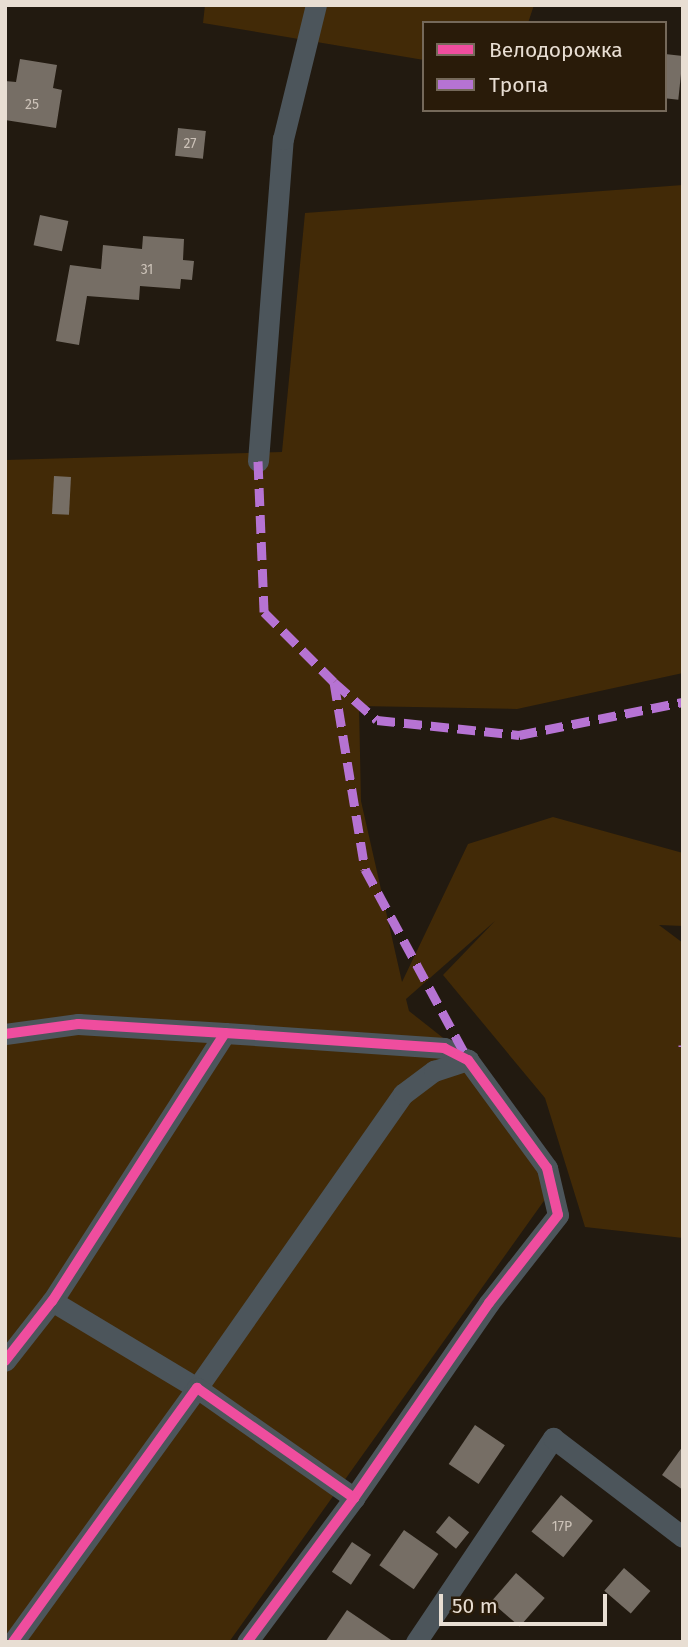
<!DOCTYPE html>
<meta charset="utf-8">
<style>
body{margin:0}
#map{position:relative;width:688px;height:1647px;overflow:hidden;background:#221a10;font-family:"Fira Sans",sans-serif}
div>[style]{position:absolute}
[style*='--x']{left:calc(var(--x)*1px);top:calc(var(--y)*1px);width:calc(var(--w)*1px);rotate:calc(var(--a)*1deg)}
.green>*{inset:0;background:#422a07}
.building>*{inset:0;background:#766e65;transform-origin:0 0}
.street>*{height:21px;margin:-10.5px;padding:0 10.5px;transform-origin:10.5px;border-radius:10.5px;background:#4c555b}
.quiet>*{height:9px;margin-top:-4.5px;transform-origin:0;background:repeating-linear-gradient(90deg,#b673d3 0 18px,transparent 0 27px)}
.cycleway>*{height:10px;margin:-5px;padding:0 5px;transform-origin:5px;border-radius:5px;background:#ef4d9e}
span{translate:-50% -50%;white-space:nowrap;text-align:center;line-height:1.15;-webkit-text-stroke:7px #291b09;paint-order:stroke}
.number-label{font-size:14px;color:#ccc2b8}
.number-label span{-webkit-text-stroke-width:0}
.frame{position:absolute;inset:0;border:7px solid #e8ded3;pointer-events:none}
.legend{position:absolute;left:422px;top:21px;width:245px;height:91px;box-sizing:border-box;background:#291b09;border:2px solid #75695a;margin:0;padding:9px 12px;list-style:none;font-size:21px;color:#e8ded3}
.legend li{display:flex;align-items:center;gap:14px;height:35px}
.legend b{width:35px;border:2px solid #75695a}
.scale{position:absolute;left:439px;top:1594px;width:168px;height:32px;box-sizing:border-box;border:4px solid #e8ded3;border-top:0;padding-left:9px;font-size:21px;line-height:24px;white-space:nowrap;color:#e8ded3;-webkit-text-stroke:5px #291b09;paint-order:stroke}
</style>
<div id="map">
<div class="green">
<i style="clip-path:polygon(205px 5px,534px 5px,528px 23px,424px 23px,424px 60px,203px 23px)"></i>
<i style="clip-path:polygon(683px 185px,683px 673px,517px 709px,359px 706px,361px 801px,402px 982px,468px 844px,553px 817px,683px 853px,683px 926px,659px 925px,683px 943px,683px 1238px,585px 1227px,545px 1098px,443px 975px,495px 921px,406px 999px,409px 1011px,461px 1052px,551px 1191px,229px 1642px,5px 1642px,5px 460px,282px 452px,305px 213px)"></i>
</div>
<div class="building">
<i style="left:665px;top:54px;width:18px;height:44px;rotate:6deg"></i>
<i style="clip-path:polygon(20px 59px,57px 65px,53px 88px,62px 90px,56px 128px,5px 120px,5px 81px,16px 82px)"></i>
<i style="left:178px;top:128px;width:28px;height:28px;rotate:6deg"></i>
<i style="left:40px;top:215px;width:29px;height:31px;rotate:12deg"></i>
<i style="clip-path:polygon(143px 236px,184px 239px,183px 260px,194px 261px,192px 280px,181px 279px,180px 289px,140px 286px,139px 300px,87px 296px,79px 345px,56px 341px,70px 265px,101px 269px,103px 245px,142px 249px)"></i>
<i style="left:54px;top:476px;width:17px;height:38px;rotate:3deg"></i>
<i style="left:475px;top:1425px;width:36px;height:47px;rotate:34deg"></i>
<i style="clip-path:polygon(683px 1446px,683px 1490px,662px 1475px)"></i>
<i style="left:561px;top:1495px;width:41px;height:47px;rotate:39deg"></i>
<i style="left:449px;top:1516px;width:26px;height:21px;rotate:39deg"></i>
<i style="left:404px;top:1530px;width:42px;height:43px;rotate:35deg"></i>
<i style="left:352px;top:1542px;width:23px;height:36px;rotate:34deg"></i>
<i style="left:624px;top:1568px;width:35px;height:30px;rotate:41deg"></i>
<i style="left:516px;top:1573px;width:38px;height:38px;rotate:41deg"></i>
<i style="clip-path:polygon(347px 1610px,394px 1642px,325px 1642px)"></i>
</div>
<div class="street">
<i style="--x:258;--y:461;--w:323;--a:-85.6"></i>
<i style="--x:283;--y:139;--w:138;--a:-76.2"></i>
<i style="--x:225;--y:1033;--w:220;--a:3.9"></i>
<i style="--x:444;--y:1048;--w:27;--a:27"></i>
<i style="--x:468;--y:1060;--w:134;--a:53.8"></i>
<i style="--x:547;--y:1168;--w:48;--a:76.8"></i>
<i style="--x:558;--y:1215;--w:112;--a:128.1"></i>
<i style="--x:489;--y:1303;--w:237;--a:124.7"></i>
<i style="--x:5;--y:1034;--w:74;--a:-7.8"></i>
<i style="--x:78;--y:1024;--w:147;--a:3.5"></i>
<i style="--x:225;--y:1033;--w:319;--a:122.8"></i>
<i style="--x:52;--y:1301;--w:76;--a:128.1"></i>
<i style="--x:52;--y:1301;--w:169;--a:31"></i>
<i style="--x:197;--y:1388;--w:359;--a:-55"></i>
<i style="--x:403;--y:1094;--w:39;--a:-37"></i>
<i style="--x:434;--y:1071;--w:36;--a:-18"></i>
<i style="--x:13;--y:1642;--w:314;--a:-54.1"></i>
<i style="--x:197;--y:1388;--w:192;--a:35"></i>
<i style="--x:354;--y:1498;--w:179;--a:126.6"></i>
<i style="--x:416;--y:1642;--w:246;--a:-56.1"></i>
<i style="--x:553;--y:1438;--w:163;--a:37.3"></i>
</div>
<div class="quiet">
<i style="--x:258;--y:461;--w:151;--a:87.7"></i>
<i style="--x:264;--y:612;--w:99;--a:45"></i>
<i style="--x:334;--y:682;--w:190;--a:80.6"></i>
<i style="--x:365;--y:869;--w:215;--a:61.6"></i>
<i style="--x:334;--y:682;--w:57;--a:41.5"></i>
<i style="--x:377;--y:720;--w:143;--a:6"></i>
<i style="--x:519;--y:735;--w:167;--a:-11.4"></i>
<i style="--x:683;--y:1047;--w:2;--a:-90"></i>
</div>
<div class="cycleway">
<i style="--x:225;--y:1033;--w:220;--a:3.9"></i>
<i style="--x:444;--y:1048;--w:27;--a:27"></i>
<i style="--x:468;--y:1060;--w:134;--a:53.8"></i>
<i style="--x:547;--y:1168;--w:48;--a:76.8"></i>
<i style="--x:558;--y:1215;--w:112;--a:128.1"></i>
<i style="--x:489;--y:1303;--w:237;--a:124.7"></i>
<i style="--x:5;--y:1034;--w:74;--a:-7.8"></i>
<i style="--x:78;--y:1024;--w:147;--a:3.5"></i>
<i style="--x:225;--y:1033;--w:319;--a:122.8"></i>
<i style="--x:52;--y:1301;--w:76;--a:128.1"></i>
<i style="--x:13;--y:1642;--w:314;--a:-54.1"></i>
<i style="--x:197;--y:1388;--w:192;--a:35"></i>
<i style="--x:354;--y:1498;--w:179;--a:126.6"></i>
</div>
<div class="number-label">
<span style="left:32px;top:105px">25</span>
<span style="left:190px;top:144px">27</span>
<span style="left:147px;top:270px">31</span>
<span style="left:562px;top:1527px">17Р</span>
</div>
<div class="frame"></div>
<ul class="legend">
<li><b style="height:9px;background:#ef4d9e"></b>Велодорожка</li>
<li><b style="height:9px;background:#b673d3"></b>Тропа</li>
</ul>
<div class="scale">50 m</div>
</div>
